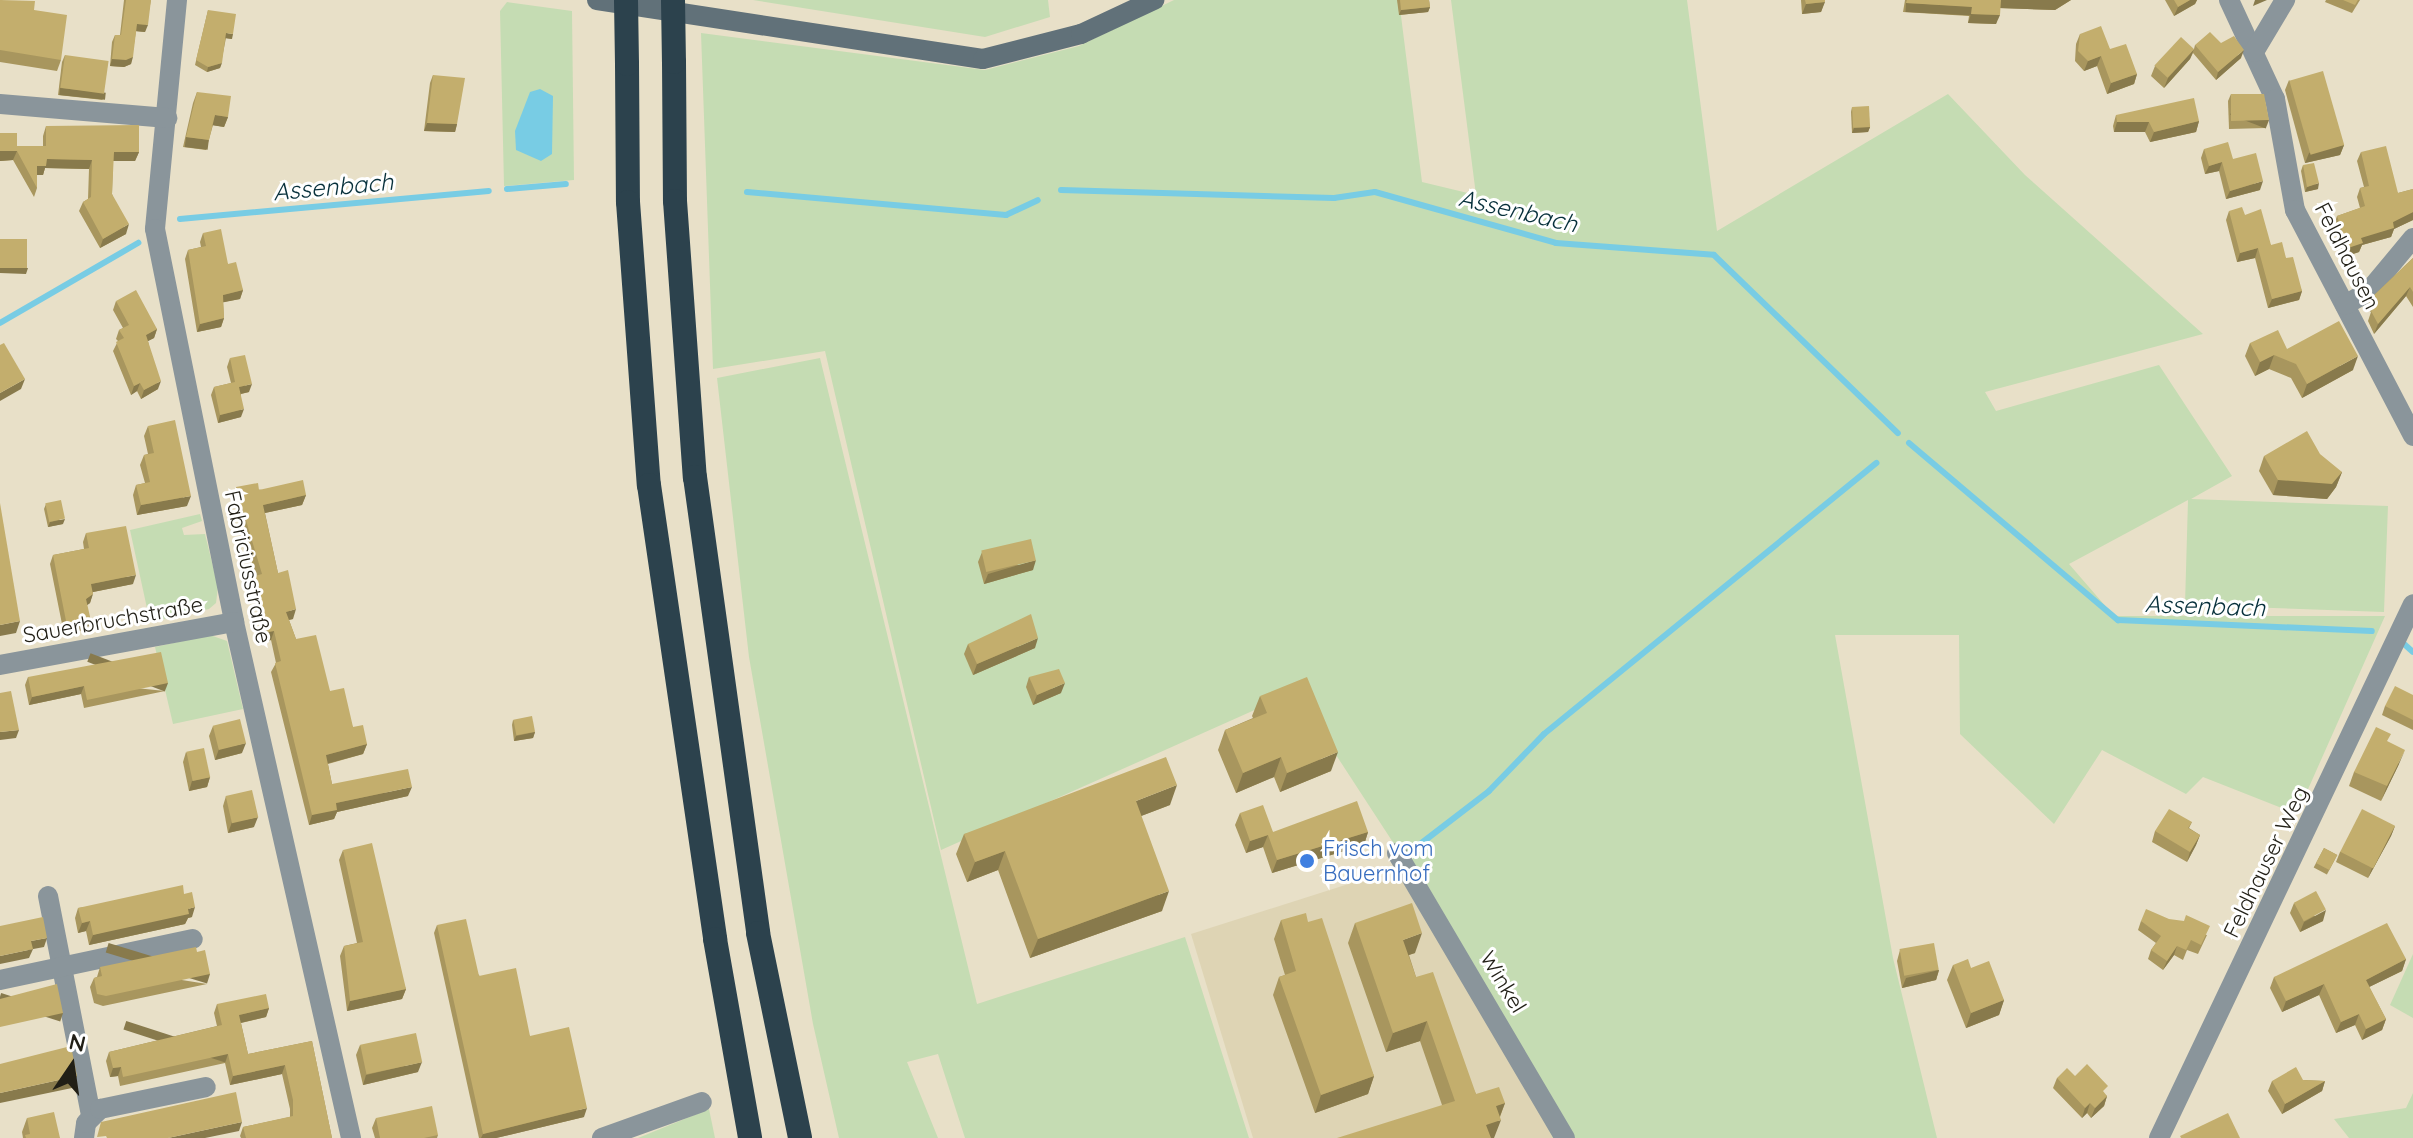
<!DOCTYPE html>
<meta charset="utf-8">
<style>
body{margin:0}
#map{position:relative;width:2413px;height:1138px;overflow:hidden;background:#e8e0c8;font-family:Quicksand,sans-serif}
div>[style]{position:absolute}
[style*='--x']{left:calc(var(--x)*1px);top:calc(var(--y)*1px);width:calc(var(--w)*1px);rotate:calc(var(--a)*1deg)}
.built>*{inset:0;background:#ded4b4}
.green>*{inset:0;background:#c5dcb3}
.water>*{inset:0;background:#78cce4}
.stream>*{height:6px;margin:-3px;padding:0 3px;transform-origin:3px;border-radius:3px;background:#78cce4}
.street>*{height:20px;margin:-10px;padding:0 10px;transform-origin:10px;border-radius:10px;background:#8a959b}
.secondary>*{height:20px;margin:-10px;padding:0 10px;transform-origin:10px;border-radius:10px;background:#617179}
.highway>*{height:24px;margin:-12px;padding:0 12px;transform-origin:12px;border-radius:12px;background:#2c424d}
.highway-bridge>*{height:24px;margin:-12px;padding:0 12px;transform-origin:12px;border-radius:12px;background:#2c424d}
.wall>*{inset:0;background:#a8965e;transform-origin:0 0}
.shaded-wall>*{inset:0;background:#887a4c;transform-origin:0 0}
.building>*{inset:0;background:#c3ae6d;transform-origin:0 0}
.dots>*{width:22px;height:22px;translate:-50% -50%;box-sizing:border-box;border:4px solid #fff;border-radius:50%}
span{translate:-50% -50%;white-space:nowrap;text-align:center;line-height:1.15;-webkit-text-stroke:6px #fff;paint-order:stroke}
.street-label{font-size:22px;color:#211f16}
.shop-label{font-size:22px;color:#366cbe}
.left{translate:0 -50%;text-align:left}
.water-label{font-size:24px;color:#07303b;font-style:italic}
.north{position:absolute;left:32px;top:1026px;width:80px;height:80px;-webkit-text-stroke:6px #fff;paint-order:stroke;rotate:13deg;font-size:22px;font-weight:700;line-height:32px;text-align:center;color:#211f16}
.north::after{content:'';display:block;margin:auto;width:28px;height:36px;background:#211f16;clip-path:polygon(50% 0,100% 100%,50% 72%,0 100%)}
</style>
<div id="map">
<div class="built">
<i style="clip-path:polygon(1408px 865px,1553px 1138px,1253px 1138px,1191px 934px)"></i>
</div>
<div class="green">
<i style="clip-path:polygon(753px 0,1048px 0,1050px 17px,985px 37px)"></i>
<i style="clip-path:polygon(1174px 0,1399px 0,1422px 182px,1476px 195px,1451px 0,1687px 0,1717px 231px,1948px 94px,2025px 175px,2203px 334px,1985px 392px,1996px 411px,2159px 365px,2232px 476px,2191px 499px,2388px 506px,2384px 612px,2185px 605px,2188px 500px,2069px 564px,2114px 616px,2385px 616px,2297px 814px,2203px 777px,2186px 794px,2102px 750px,2054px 824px,1960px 734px,1959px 635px,1835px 635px,1893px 958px,1937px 1138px,1553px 1138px,1411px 870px,1295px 692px,941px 850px,825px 351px,713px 369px,701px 33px,985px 70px,1079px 46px)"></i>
<i style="clip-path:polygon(507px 2px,572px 11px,574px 180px,504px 186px,500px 11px)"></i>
<i style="clip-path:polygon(820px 358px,977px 1004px,1185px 937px,1249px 1138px,965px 1138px,938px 1054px,907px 1062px,938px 1138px,839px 1138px,813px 1024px,749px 657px,717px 378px)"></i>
<i style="clip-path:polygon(200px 514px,202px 521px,182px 528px,184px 535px,205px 534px,218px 587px,216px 603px,209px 609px,150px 622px,130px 530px)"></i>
<i style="clip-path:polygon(210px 635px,227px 641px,243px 709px,173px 724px,155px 647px)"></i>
<i style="clip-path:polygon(2413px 954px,2413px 1018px,2390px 1005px)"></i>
<i style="clip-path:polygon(2413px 1093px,2413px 1138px,2349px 1138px,2334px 1119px,2406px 1108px)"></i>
<i style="clip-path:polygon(709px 1109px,715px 1138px,638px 1138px)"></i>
</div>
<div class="water">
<i style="clip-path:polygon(540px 89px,553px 96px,552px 154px,541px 161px,516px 150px,515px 131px,530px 92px)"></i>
</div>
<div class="stream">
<i style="--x:507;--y:189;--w:59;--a:-4.8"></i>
<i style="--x:1061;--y:190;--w:273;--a:1.7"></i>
<i style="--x:1334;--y:198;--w:41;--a:-8.3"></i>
<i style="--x:1375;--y:192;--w:188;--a:15.7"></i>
<i style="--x:1556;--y:243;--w:158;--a:4.3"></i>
<i style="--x:1714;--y:255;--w:256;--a:44.1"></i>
<i style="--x:747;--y:192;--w:260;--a:5.1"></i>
<i style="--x:1006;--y:215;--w:35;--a:-25"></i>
<i style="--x:180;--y:219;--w:310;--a:-5.2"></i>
<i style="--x:0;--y:323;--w:160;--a:-30.1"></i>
<i style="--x:1909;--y:443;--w:274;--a:40.3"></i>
<i style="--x:2118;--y:620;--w:254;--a:2.5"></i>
<i style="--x:2403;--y:643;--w:13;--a:42"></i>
<i style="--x:1415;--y:848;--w:93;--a:-37.6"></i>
<i style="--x:1489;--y:791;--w:79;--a:-46"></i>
<i style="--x:1544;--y:734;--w:429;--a:-39.2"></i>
</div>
<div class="street">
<i style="--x:177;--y:0;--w:230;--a:95.5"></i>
<i style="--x:155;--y:229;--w:401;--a:78.6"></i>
<i style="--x:234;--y:622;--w:529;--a:77.22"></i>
<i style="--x:2229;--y:0;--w:109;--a:65.1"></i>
<i style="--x:2275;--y:99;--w:113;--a:79.8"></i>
<i style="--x:2295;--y:210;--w:255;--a:62.4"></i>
<i style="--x:2254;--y:52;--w:61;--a:-59.2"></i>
<i style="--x:0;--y:104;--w:168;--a:4.8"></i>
<i style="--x:2345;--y:305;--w:28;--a:-30"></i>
<i style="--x:2369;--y:291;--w:69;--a:-50.3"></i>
<i style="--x:0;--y:665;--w:238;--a:-10.4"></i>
<i style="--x:1397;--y:853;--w:331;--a:59.5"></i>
<i style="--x:48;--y:896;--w:223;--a:78.9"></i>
<i style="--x:0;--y:980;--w:197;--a:-12"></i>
<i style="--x:84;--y:1138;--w:15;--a:-82"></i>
<i style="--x:86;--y:1123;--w:20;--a:-45"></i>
<i style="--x:100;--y:1109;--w:108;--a:-11.7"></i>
<i style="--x:602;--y:1138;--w:106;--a:-19.8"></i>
<i style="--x:2159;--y:1138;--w:591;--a:-64.56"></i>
</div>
<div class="secondary">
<i style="--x:597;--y:0;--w:390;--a:8.7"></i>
<i style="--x:983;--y:59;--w:101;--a:-14.3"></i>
<i style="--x:1081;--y:34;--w:81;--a:-25"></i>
</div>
<div class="highway">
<i style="--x:674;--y:62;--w:139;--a:89.6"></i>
<i style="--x:675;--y:201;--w:277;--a:85.9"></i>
<i style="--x:695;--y:477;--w:460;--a:82.1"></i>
<i style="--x:758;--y:933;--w:209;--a:78.4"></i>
<i style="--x:627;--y:64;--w:138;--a:89.6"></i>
<i style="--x:628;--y:202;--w:284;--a:85.8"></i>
<i style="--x:649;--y:485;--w:459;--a:81.7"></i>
<i style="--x:715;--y:939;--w:202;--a:80"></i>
</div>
<div class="highway-bridge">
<i style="--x:626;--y:0;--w:64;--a:89.1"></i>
<i style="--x:673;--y:0;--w:62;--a:89.1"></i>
</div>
<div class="wall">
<i style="clip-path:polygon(0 0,34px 10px,61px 60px,57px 71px,0 62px)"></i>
<i style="clip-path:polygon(124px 0,151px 0,145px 32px,136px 31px,131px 64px,124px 67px,110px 66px,112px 42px,115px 35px,120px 35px)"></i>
<i style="clip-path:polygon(1397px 0,1429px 0,1430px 7px,1428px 12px,1399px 15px)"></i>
<i style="clip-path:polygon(1801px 0,1825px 0,1821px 12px,1802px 14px)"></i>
<i style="clip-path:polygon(1905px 0,2071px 0,2055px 10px,2000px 8px,1996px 24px,1968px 23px,1969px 16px,1903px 12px)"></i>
<i style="clip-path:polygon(2165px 0,2197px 0,2195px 4px,2174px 16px)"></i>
<i style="clip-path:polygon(2326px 0,2360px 0,2352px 13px,2325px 2px)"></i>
<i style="clip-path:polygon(208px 10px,232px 39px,226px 38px,220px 68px,207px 72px,195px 65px)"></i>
<i style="clip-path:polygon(2080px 34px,2110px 49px,2137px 74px,2134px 84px,2107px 94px,2097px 66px,2084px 71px,2075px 61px,2076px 44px)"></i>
<i style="clip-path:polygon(2221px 43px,2241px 58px,2216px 80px,2193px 53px,2190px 59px,2164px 88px,2151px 76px,2155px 66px,2194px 49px,2195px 45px)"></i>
<i style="clip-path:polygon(65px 55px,103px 100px,58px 95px,62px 62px)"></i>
<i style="clip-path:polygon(433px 75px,457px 124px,455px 132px,424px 131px,430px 83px)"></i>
<i style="clip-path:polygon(2289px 80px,2344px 145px,2340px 155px,2305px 163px,2285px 90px)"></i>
<i style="clip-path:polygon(197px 92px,228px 117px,224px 127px,213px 125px,206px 150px,183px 147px,193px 103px)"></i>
<i style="clip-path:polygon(2231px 94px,2266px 128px,2229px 129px,2228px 101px)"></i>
<i style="clip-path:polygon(1852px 107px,1870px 127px,1868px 132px,1852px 133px,1851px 112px)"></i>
<i style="clip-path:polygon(2116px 115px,2199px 121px,2196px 132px,2150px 142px,2145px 132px,2114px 132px,2113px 126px)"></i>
<i style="clip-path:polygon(46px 126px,139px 152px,135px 161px,113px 161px,112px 194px,126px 234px,100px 248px,79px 211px,83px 202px,88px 199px,89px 169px,45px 168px,43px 175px,37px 175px,37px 188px,34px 197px,13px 160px,0 161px,0 133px,17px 146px,43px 146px,43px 136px)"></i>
<i style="clip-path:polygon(2204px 149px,2233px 159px,2260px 190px,2226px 199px,2219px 171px,2205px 174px,2201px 158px)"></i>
<i style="clip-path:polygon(2361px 152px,2398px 193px,2413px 189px,2413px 220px,2394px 229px,2391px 237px,2362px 245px,2359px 252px,2344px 257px,2334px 225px,2337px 216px,2360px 208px,2357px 197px,2360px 188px,2364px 187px,2357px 161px)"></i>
<i style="clip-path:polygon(2303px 165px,2318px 189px,2305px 192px,2301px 171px)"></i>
<i style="clip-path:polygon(2229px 211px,2245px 215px,2271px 245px,2286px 258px,2302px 291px,2299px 300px,2268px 308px,2255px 258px,2237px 262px,2226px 220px)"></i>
<i style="clip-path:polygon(203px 233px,228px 264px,243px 290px,240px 299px,223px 302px,224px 318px,221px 327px,197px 332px,185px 259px,188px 250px,201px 247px,200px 242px)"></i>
<i style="clip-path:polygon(2413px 258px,2413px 307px,2406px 296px,2374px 334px,2368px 321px,2371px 312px,2367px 309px,2370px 299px)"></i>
<i style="clip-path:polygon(116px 301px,157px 329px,154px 338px,148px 341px,158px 389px,141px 399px,137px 391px,131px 395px,113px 351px,118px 341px,116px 339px,119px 330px,123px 328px,113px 310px)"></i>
<i style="clip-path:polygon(2250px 343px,2287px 349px,2353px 370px,2302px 398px,2291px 378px,2269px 369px,2255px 376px,2245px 356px)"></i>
<i style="clip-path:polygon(230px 358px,249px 392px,241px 394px,241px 417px,218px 423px,211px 395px,214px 387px,231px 383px,227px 367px)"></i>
<i style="clip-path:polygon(148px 426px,187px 506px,137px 515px,133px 495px,136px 485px,145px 483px,140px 465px,144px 455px,148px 454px,144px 436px)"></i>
<i style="clip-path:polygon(2264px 456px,2342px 472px,2336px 487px,2327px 499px,2273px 495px,2259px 471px)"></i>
<i style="clip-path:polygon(236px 487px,306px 495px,302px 505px,265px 513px,278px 573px,293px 619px,289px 620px,296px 639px,353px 727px,367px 744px,363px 754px,328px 764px,332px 784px,408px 796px,337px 812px,334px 819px,309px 825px,271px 672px,276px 663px,271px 640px,265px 642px,252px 586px,256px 576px,232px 497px)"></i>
<i style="clip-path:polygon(46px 504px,63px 524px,48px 527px,44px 509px)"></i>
<i style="clip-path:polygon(86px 533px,133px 584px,93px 592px,90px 603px,87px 605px,87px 629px,64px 634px,50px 564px,53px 555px,84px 549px,83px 542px)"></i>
<i style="clip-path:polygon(982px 552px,1033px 570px,984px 584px,978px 562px)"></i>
<i style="clip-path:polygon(968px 644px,1035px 648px,973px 675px,964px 654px)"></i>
<i style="clip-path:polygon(28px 677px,165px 691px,84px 708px,81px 694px,29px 705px,25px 685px)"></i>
<i style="clip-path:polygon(1029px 677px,1061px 693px,1033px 705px,1026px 687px)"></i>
<i style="clip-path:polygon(2413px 695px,2413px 730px,2382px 715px,2385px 706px)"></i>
<i style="clip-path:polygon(1260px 696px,1331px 771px,1280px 792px,1274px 777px,1236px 793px,1218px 750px,1225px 730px,1253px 718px,1252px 716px)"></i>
<i style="clip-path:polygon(513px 720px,535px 732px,533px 738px,514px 741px,512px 725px)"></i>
<i style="clip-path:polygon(213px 726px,242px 753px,215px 760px,209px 736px)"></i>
<i style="clip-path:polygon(2388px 742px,2399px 764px,2381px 801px,2349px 786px,2354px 772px)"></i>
<i style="clip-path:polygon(186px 752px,210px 777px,207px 787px,189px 791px,183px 762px)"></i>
<i style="clip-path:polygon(226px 796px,254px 827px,228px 833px,223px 806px)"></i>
<i style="clip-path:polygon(1170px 805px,1141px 816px,1162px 911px,1030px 958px,998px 870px,967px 882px,956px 854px,964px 834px)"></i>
<i style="clip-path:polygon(1240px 813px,1273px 832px,1368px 832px,1364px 845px,1272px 873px,1263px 847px,1246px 853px,1235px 825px)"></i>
<i style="clip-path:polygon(2192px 822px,2189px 828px,2200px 835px,2196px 845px,2187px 862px,2152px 842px,2155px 831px)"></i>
<i style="clip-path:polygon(2395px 826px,2391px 836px,2368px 878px,2336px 862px,2340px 852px)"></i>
<i style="left:2324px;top:848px;width:15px;height:22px;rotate:28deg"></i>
<i style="clip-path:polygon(343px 850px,406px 989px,402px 999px,347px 1011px,340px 956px,344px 946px,357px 943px,339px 860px)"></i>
<i style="clip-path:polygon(184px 894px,192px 917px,188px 918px,185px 924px,89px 945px,86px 931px,78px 933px,75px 918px,78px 908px)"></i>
<i style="clip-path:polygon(2294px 903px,2323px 921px,2300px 932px,2290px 913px)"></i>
<i style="clip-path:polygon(1281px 920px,1308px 922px,1374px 1076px,1368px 1094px,1315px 1113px,1273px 995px,1279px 977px,1285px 975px,1274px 939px)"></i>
<i style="clip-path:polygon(2141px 921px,2207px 935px,2198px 954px,2187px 950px,2183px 960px,2174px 955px,2163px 970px,2148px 959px,2151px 950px,2156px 943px,2138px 930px)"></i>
<i style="clip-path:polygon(1355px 923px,1415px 953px,1409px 955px,1416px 977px,1476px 1094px,1505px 1103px,1500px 1117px,1442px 1105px,1420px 1041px,1386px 1052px,1348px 943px)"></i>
<i style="clip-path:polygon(437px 925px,530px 1036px,584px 1117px,496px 1138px,479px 1138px,434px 933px)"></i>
<i style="clip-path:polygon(1900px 950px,1939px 970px,1936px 980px,1902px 988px,1897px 961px)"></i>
<i style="clip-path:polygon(2406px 959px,2402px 971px,2369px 987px,2386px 1019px,2382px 1030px,2362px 1040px,2355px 1025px,2336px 1033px,2319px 995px,2282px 1012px,2270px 988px,2274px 977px)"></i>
<i style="clip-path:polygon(1953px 965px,1971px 968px,2004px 1000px,1999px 1015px,1966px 1028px,1947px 980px)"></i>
<i style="clip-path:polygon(100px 967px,207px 984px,103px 1006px,94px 1003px,90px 987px,94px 978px,97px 977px)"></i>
<i style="clip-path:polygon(217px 1004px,269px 1008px,266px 1017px,241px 1023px,248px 1054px,312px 1041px,332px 1138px,241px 1138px,240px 1136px,243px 1127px,290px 1117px,290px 1109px,282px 1074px,230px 1085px,225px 1063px,120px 1086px,118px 1076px,110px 1077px,106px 1061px,109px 1052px,217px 1026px,214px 1013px)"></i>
<i style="clip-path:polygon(360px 1045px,418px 1072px,363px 1085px,356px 1055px)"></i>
<i style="clip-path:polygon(2075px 1076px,2107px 1096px,2104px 1106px,2091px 1118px,2087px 1113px,2082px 1118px,2053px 1088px,2057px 1078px)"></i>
<i style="clip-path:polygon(2303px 1080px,2325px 1081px,2322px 1091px,2282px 1114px,2268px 1091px,2272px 1081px)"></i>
<i style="clip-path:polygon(27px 1118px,60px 1138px,23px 1138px,22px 1132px)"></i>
<i style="clip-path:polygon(376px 1118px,438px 1135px,437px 1138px,375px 1138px,372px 1128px)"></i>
</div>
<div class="shaded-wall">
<i style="clip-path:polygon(2001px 0,2071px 0,2055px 10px,1998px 8px)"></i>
<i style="clip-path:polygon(2190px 0,2197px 0,2195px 4px,2174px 16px,2178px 7px)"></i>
<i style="clip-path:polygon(2255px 0,2267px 0,2253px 6px)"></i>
<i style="clip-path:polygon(1825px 2px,1821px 12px,1802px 14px,1806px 4px)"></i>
<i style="left:1906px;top:3px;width:66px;height:9px;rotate:3deg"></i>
<i style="clip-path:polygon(1430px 7px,1428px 12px,1399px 15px,1401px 10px)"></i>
<i style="clip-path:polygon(1971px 14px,2000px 15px,1996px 24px,1968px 23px)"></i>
<i style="clip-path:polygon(137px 24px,148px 25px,145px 32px,134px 31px)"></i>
<i style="clip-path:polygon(226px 33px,233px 34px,232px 39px,224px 38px)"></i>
<i style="clip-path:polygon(2194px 49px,2190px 59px,2164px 88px,2168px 78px)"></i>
<i style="clip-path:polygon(2244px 50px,2241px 58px,2216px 80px,2218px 72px)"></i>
<i style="clip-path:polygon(2101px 56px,2097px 66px,2084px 71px,2088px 61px)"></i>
<i style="clip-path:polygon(133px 57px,131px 64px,124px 67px,110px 66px,112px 59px)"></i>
<i style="clip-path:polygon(222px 63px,220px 68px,207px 72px,208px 67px)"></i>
<i style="clip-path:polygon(2137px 74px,2134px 84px,2107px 94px,2111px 83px)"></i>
<i style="left:60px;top:88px;width:46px;height:7px;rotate:6deg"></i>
<i style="clip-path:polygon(215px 115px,228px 117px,224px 127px,211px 125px)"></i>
<i style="left:2269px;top:120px;width:9px;height:38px;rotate:111deg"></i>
<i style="clip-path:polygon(2199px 121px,2196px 132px,2150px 142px,2154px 132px)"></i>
<i style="clip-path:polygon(2117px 122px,2149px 122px,2145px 132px,2114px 132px)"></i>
<i style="clip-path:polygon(427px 123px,457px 124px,455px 132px,424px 131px)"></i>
<i style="clip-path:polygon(1870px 127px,1868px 132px,1852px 133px,1854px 128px)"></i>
<i style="left:186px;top:137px;width:23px;height:10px;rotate:7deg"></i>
<i style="clip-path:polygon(2344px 145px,2340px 155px,2305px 163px,2309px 153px)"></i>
<i style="clip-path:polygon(0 151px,17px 151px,13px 160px,0 161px)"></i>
<i style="clip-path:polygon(114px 152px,139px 152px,135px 161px,110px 161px)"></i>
<i style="clip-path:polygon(47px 159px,92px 160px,89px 169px,45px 168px,43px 175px,34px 175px,37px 166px)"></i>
<i style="clip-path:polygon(2222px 162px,2219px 171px,2205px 174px,2209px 166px)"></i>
<i style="clip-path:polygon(2263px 181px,2260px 190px,2226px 199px,2230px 191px)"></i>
<i style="clip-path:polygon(2319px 183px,2318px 189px,2305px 192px,2307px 187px)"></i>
<i style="clip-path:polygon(2413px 212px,2413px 220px,2394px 229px,2391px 237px,2362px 245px,2359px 252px,2344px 257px,2348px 248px,2361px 238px)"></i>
<i style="clip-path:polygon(129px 224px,126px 234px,100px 248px,103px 239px)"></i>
<i style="clip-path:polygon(2258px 248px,2255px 258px,2237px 262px,2240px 253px)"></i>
<i style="clip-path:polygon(0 268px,28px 268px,26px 274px,0 273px)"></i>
<i style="clip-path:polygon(2410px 287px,2406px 296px,2374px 334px,2378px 324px)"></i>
<i style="clip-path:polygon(243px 290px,240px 299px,220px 303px,223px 295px)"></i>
<i style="clip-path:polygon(2302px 291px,2299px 300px,2268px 308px,2272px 299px)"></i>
<i style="clip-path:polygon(224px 318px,221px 327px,197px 332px,200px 324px)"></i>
<i style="clip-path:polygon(157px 329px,154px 338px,142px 344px,146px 335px)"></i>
<i style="clip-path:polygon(2274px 355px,2269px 369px,2255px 376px,2260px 362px)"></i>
<i style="clip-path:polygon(2358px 356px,2353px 370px,2302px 398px,2307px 384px)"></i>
<i style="clip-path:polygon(25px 379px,21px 389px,0 401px,0 393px)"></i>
<i style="clip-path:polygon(161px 381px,158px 389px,141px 399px,144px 390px)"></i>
<i style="clip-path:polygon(140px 383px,137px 391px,131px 395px,134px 386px)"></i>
<i style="clip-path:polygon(252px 384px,249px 392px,236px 395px,239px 387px)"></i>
<i style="clip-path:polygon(244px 409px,241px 417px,218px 423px,220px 415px)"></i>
<i style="clip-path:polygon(2342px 472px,2336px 487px,2327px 499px,2273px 495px,2278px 480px)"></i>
<i style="clip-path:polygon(306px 495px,302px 505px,260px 514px,263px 505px)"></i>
<i style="clip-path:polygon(191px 496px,187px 506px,137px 515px,141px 505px)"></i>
<i style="clip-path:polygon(65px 519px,63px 524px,48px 527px,50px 522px)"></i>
<i style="clip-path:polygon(1036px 560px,1033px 570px,984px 584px,988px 574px)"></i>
<i style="clip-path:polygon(136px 575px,133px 584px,88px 593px,91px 584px)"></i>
<i style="clip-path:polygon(93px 594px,90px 603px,83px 608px,86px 599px)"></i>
<i style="clip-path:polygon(296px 609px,293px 619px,283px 621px,286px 612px)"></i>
<i style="clip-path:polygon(20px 621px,16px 633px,0 636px,0 625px)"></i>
<i style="clip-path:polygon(91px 621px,87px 629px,64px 634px,67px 626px)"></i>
<i style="clip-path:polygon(274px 631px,271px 640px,265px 642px,268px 632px)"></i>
<i style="clip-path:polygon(1038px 638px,1035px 648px,973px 675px,977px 664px)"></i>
<i style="left:168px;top:683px;width:9px;height:83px;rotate:111deg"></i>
<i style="clip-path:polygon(1065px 683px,1061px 693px,1033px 705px,1037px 695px)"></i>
<i style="clip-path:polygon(84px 686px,81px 694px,29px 705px,32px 697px)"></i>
<i style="clip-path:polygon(19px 730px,16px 738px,0 740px,0 732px)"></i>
<i style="clip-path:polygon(535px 732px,533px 738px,514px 741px,516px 736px)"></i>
<i style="clip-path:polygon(246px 743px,242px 753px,215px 760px,219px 749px)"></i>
<i style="clip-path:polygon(367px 744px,363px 754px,322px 765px,326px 755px)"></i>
<i style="clip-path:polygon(2405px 750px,2399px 764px,2381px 801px,2387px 786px)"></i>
<i style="clip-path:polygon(1338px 752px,1331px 771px,1280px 792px,1287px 773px)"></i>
<i style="clip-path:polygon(1281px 757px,1274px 777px,1236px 793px,1243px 773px)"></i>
<i style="clip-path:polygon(210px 777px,207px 787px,189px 791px,192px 781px)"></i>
<i style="clip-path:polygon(1177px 785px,1170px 805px,1128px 821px,1136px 801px)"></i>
<i style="clip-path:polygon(412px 787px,408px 796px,337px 812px,334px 819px,309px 825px,312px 815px,336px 803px)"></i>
<i style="clip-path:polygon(258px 817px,254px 827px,228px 833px,232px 822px)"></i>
<i style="clip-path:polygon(2395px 826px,2391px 836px,2368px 878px,2372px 868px)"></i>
<i style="clip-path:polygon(1368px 832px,1364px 845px,1272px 873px,1277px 860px)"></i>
<i style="clip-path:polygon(1268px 835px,1263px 847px,1246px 853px,1250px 841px)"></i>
<i style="clip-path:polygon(2200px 835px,2196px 845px,2187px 862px,2190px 852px)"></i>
<i style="clip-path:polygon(1005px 851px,998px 870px,967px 882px,975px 862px)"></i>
<i style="clip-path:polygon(1169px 891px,1162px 911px,1030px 958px,1038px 939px)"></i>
<i style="clip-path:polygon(195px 907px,192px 917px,188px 918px,185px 924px,89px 945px,93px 935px)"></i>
<i style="clip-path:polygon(2326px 910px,2323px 921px,2300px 932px,2304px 922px)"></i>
<i style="clip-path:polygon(90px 921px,86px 931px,78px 933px,82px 923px)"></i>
<i style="clip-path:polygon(1422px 933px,1415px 953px,1396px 959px,1403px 940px)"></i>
<i style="clip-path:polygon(47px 938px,44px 947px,28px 950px,31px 941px)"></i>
<i style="clip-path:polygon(2177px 946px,2174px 955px,2163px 970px,2167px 961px)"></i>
<i style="clip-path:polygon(33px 949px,29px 958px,0 964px,0 956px)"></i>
<i style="clip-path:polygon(2406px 959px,2402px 971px,2361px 991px,2366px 980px)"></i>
<i style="clip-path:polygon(1939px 970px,1936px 980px,1902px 988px,1906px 978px)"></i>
<i style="left:210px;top:974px;width:10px;height:106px;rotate:107deg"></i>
<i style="clip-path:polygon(2324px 984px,2319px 995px,2282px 1012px,2286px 1001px)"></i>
<i style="clip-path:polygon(406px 989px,402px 999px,347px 1011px,350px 1001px)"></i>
<i style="clip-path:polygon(2004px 1000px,1999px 1015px,1966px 1028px,1971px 1013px)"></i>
<i style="clip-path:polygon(269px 1008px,266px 1017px,236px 1024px,239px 1015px)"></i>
<i style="left:63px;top:1013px;width:9px;height:65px;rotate:108deg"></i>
<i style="clip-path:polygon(2359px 1014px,2355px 1025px,2336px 1033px,2341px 1022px)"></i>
<i style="clip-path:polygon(2386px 1019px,2382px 1030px,2362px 1040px,2366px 1029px)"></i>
<i style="clip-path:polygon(1427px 1021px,1420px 1041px,1386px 1052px,1393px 1033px)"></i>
<i style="left:228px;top:1054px;width:9px;height:107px;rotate:108deg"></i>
<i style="clip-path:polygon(422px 1062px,418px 1072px,363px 1085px,366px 1075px)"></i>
<i style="clip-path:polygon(285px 1065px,282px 1074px,230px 1085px,233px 1076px)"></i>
<i style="clip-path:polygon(121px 1067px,118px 1076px,110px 1077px,113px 1068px)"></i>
<i style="clip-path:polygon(77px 1076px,72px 1088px,0 1103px,0 1093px)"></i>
<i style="clip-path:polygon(1374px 1076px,1368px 1094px,1315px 1113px,1321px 1095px)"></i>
<i style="clip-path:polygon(2325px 1081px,2322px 1091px,2282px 1114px,2285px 1104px)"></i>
<i style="clip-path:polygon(2107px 1096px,2104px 1106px,2091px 1118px,2095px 1108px)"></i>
<i style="clip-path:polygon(1505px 1103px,1498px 1121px,1501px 1120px,1494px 1138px,1481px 1138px,1486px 1125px,1496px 1106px)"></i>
<i style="clip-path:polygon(2090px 1103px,2087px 1113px,2082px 1118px,2085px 1108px)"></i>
<i style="clip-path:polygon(587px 1108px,584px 1117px,496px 1138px,481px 1138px,483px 1134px)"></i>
<i style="clip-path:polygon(242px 1122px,239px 1131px,205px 1138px,168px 1138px)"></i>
</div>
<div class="building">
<i style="clip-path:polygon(0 0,35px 1px,34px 10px,67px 15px,61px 60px,0 50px)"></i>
<i style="clip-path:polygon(126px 0,151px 0,148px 25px,137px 24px,133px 57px,126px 60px,112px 59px,115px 35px,121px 35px)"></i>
<i style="clip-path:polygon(1400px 0,1429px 0,1430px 7px,1401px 10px)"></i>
<i style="clip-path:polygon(1805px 0,1825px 0,1825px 2px,1806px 4px)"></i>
<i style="clip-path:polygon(1907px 0,2001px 0,2000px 15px,1971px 14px,1972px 7px,1906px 3px)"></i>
<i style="clip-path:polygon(2174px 0,2190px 0,2178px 7px)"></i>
<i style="clip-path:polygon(2343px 0,2358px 0,2355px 5px)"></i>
<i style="clip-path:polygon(208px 10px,236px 14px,233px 34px,226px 33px,222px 63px,208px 67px,196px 60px)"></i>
<i style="clip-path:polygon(2101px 26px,2110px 49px,2126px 44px,2137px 74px,2111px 83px,2101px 56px,2088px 61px,2078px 51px,2080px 34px)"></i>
<i style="clip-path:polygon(2210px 32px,2221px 43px,2234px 36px,2244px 50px,2218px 72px,2195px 45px)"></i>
<i style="left:2181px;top:37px;width:18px;height:39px;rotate:43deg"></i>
<i style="left:65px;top:55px;width:44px;height:33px;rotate:8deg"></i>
<i style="left:2323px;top:71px;width:77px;height:35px;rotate:74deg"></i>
<i style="clip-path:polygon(433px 75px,465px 78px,457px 124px,427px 123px)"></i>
<i style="clip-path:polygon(197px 92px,231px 96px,228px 117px,215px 115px,209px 140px,186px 137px)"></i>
<i style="clip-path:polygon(2231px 94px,2264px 94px,2269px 120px,2231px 121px)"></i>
<i style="clip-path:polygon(2194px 98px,2199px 121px,2154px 132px,2149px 122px,2117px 122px,2116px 115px)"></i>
<i style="left:1869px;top:106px;width:21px;height:17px;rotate:87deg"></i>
<i style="clip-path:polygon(139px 125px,139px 152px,114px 152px,112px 194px,129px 224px,103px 239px,83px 202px,91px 197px,92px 160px,47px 159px,46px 166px,37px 166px,37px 188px,17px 151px,0 151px,0 133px,17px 133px,17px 146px,46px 146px,46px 126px)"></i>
<i style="clip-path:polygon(2228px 142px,2233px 159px,2256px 153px,2263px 181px,2230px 191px,2222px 162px,2209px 166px,2204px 149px)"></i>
<i style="clip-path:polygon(2386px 146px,2398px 193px,2413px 189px,2413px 212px,2393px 222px,2394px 228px,2361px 238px,2363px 243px,2348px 248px,2337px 216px,2365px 206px,2360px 188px,2369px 186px,2361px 152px)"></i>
<i style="clip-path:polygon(2314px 163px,2319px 183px,2307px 187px,2303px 165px)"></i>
<i style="clip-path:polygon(2242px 207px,2245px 215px,2261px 209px,2271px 245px,2282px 242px,2286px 258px,2293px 257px,2302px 291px,2272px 299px,2258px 248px,2240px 253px,2229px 211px)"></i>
<i style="clip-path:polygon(221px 229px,228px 264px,236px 262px,243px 290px,223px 295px,224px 318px,200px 324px,188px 250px,206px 246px,203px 233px)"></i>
<i style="left:0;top:239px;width:27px;height:29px"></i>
<i style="clip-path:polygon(2413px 258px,2413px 292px,2410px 287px,2378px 324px,2371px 311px,2377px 305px,2370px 299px)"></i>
<i style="clip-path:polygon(136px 290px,157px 329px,146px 335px,161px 381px,144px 390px,140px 383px,134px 386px,116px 342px,124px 338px,119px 330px,129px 325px,116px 301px)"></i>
<i style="clip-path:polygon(2339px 321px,2358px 356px,2307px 384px,2296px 364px,2274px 355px,2260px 362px,2250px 343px,2278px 330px,2287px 349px)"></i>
<i style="clip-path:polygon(4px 343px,25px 379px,0 393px,0 345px)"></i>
<i style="clip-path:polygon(245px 355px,252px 384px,239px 387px,244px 409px,220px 415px,214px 387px,235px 382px,230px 358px)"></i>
<i style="clip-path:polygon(175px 420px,191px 496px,141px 505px,136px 485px,150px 482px,144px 455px,154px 453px,148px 426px)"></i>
<i style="clip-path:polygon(2307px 431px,2320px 454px,2342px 472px,2332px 484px,2278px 480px,2264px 456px)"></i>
<i style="clip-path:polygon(303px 480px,306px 495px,263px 505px,278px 573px,288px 570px,296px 609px,286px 612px,296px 639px,316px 635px,330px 691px,344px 688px,353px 727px,363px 725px,367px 744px,326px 755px,332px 784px,408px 769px,412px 787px,336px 803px,337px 810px,312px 815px,275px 663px,281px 661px,274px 631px,268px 632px,255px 576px,262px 574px,236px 487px,258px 483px,259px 490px)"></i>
<i style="left:61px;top:500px;width:19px;height:16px;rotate:78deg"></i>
<i style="clip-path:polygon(0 503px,20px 621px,0 625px)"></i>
<i style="clip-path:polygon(126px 526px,136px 575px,91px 584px,93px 594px,86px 599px,91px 621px,67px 626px,53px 555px,89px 548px,86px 533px)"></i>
<i style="left:1031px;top:539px;width:22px;height:51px;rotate:77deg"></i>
<i style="clip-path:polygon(1031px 614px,1038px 638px,977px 664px,968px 644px)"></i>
<i style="clip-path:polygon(161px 652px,168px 683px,87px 700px,84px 686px,32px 697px,28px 677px)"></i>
<i style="clip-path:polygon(1059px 669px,1065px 683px,1037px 695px,1029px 677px)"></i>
<i style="clip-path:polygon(1307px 677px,1338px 752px,1287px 773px,1281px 757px,1243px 773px,1225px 730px,1267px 713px,1260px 696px)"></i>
<i style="clip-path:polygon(2395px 686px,2413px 695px,2413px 720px,2385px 706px)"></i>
<i style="clip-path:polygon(11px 691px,19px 730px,0 732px,0 693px)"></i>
<i style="left:532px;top:716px;width:16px;height:19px;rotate:79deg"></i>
<i style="left:240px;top:719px;width:25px;height:28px;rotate:76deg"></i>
<i style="clip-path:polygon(2376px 727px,2391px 734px,2387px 741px,2405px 750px,2387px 786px,2354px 772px)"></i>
<i style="left:204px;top:748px;width:30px;height:18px;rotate:78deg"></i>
<i style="clip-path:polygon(1166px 757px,1177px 785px,1136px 801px,1169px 891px,1038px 939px,1005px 851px,975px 862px,964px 834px)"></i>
<i style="left:252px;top:790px;width:28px;height:27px;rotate:77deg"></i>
<i style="clip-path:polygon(1357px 801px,1368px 832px,1277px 860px,1268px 835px,1250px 841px,1240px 813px,1263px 805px,1273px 832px)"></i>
<i style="clip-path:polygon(2169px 809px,2192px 822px,2188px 828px,2200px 835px,2190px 852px,2155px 831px)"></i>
<i style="left:2362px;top:809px;width:37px;height:48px;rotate:27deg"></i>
<i style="clip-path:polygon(372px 843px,406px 989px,350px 1001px,344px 946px,363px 942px,343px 850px)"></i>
<i style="left:2324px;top:848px;width:15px;height:17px;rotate:28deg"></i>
<i style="clip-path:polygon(183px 885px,184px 894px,192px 892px,195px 907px,188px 909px,189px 914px,93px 935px,90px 921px,82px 923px,78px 908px)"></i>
<i style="left:2316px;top:891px;width:21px;height:25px;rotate:62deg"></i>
<i style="clip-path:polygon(1412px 903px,1422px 933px,1403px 940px,1416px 977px,1433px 972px,1476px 1094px,1499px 1087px,1505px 1103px,1496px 1106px,1501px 1120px,1486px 1125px,1491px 1138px,1337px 1138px,1455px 1101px,1427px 1021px,1393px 1033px,1355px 923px)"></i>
<i style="clip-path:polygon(2146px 909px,2169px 919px,2184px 921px,2186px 915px,2210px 926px,2201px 945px,2191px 940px,2186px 950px,2177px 946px,2167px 961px,2151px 950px,2161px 936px,2141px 921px)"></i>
<i style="clip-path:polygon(1306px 913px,1308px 922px,1322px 918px,1374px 1076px,1321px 1095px,1279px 977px,1296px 971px,1281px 920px)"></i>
<i style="clip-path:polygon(43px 917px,47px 938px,31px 941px,33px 949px,0 956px,0 926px)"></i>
<i style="clip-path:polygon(466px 919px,479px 976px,516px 968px,530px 1036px,569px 1027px,587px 1108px,483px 1134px,437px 925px)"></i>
<i style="clip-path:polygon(2387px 923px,2406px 959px,2366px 980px,2386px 1019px,2366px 1029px,2359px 1014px,2341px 1022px,2324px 984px,2286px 1001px,2274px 977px)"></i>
<i style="left:1934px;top:943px;width:27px;height:35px;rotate:80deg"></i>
<i style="clip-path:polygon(196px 947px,197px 952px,205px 950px,210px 974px,106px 996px,97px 994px,94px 978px,102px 976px,100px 967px)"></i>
<i style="clip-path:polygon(1968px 959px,1971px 968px,1989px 961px,2004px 1000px,1971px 1013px,1953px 965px)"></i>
<i style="clip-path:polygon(57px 984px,63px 1013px,0 1027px,0 999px)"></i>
<i style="clip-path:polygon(266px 994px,269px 1008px,239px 1015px,248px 1054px,312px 1041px,332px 1138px,246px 1138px,243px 1127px,293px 1116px,293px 1100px,285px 1065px,233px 1076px,228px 1054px,123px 1077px,121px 1067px,113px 1068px,109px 1052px,222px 1025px,217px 1004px)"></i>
<i style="left:416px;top:1033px;width:30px;height:57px;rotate:78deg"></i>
<i style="clip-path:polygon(71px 1046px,77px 1076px,0 1093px,0 1064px)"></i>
<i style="clip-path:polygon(2087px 1064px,2108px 1086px,2103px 1091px,2107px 1096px,2095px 1108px,2090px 1103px,2085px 1108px,2057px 1078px,2067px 1068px,2075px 1076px)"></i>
<i style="clip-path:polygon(2296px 1067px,2303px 1080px,2325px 1081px,2285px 1104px,2272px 1081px)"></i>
<i style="clip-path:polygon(236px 1092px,242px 1122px,168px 1138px,107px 1138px,106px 1136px,97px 1137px,101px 1122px)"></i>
<i style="clip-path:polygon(432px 1106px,438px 1135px,424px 1138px,380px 1138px,376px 1118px)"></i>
<i style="clip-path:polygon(54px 1112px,60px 1138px,26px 1138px,25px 1135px,30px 1134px,27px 1118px)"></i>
<i style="clip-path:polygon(2228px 1113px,2240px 1138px,2181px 1138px,2180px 1136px)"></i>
</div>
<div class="dots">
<i style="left:1307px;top:861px;background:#3f7fe0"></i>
</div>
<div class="street-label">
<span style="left:2347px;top:256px;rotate:63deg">Feldhausen</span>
<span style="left:248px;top:567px;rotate:78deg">Fabriciusstraße</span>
<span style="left:113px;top:620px;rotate:-10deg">Sauerbruchstraße</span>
<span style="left:2266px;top:862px;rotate:-64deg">Feldhauser Weg</span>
<span style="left:1503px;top:982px;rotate:59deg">Winkel</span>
</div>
<div class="shop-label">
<span class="left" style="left:1323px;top:861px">Frisch vom<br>Bauernhof</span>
</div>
<div class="water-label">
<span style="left:333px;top:187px;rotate:-5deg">Assenbach</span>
<span style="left:1518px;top:211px;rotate:13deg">Assenbach</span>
<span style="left:2205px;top:606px;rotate:2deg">Assenbach</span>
</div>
<div class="north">N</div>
</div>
